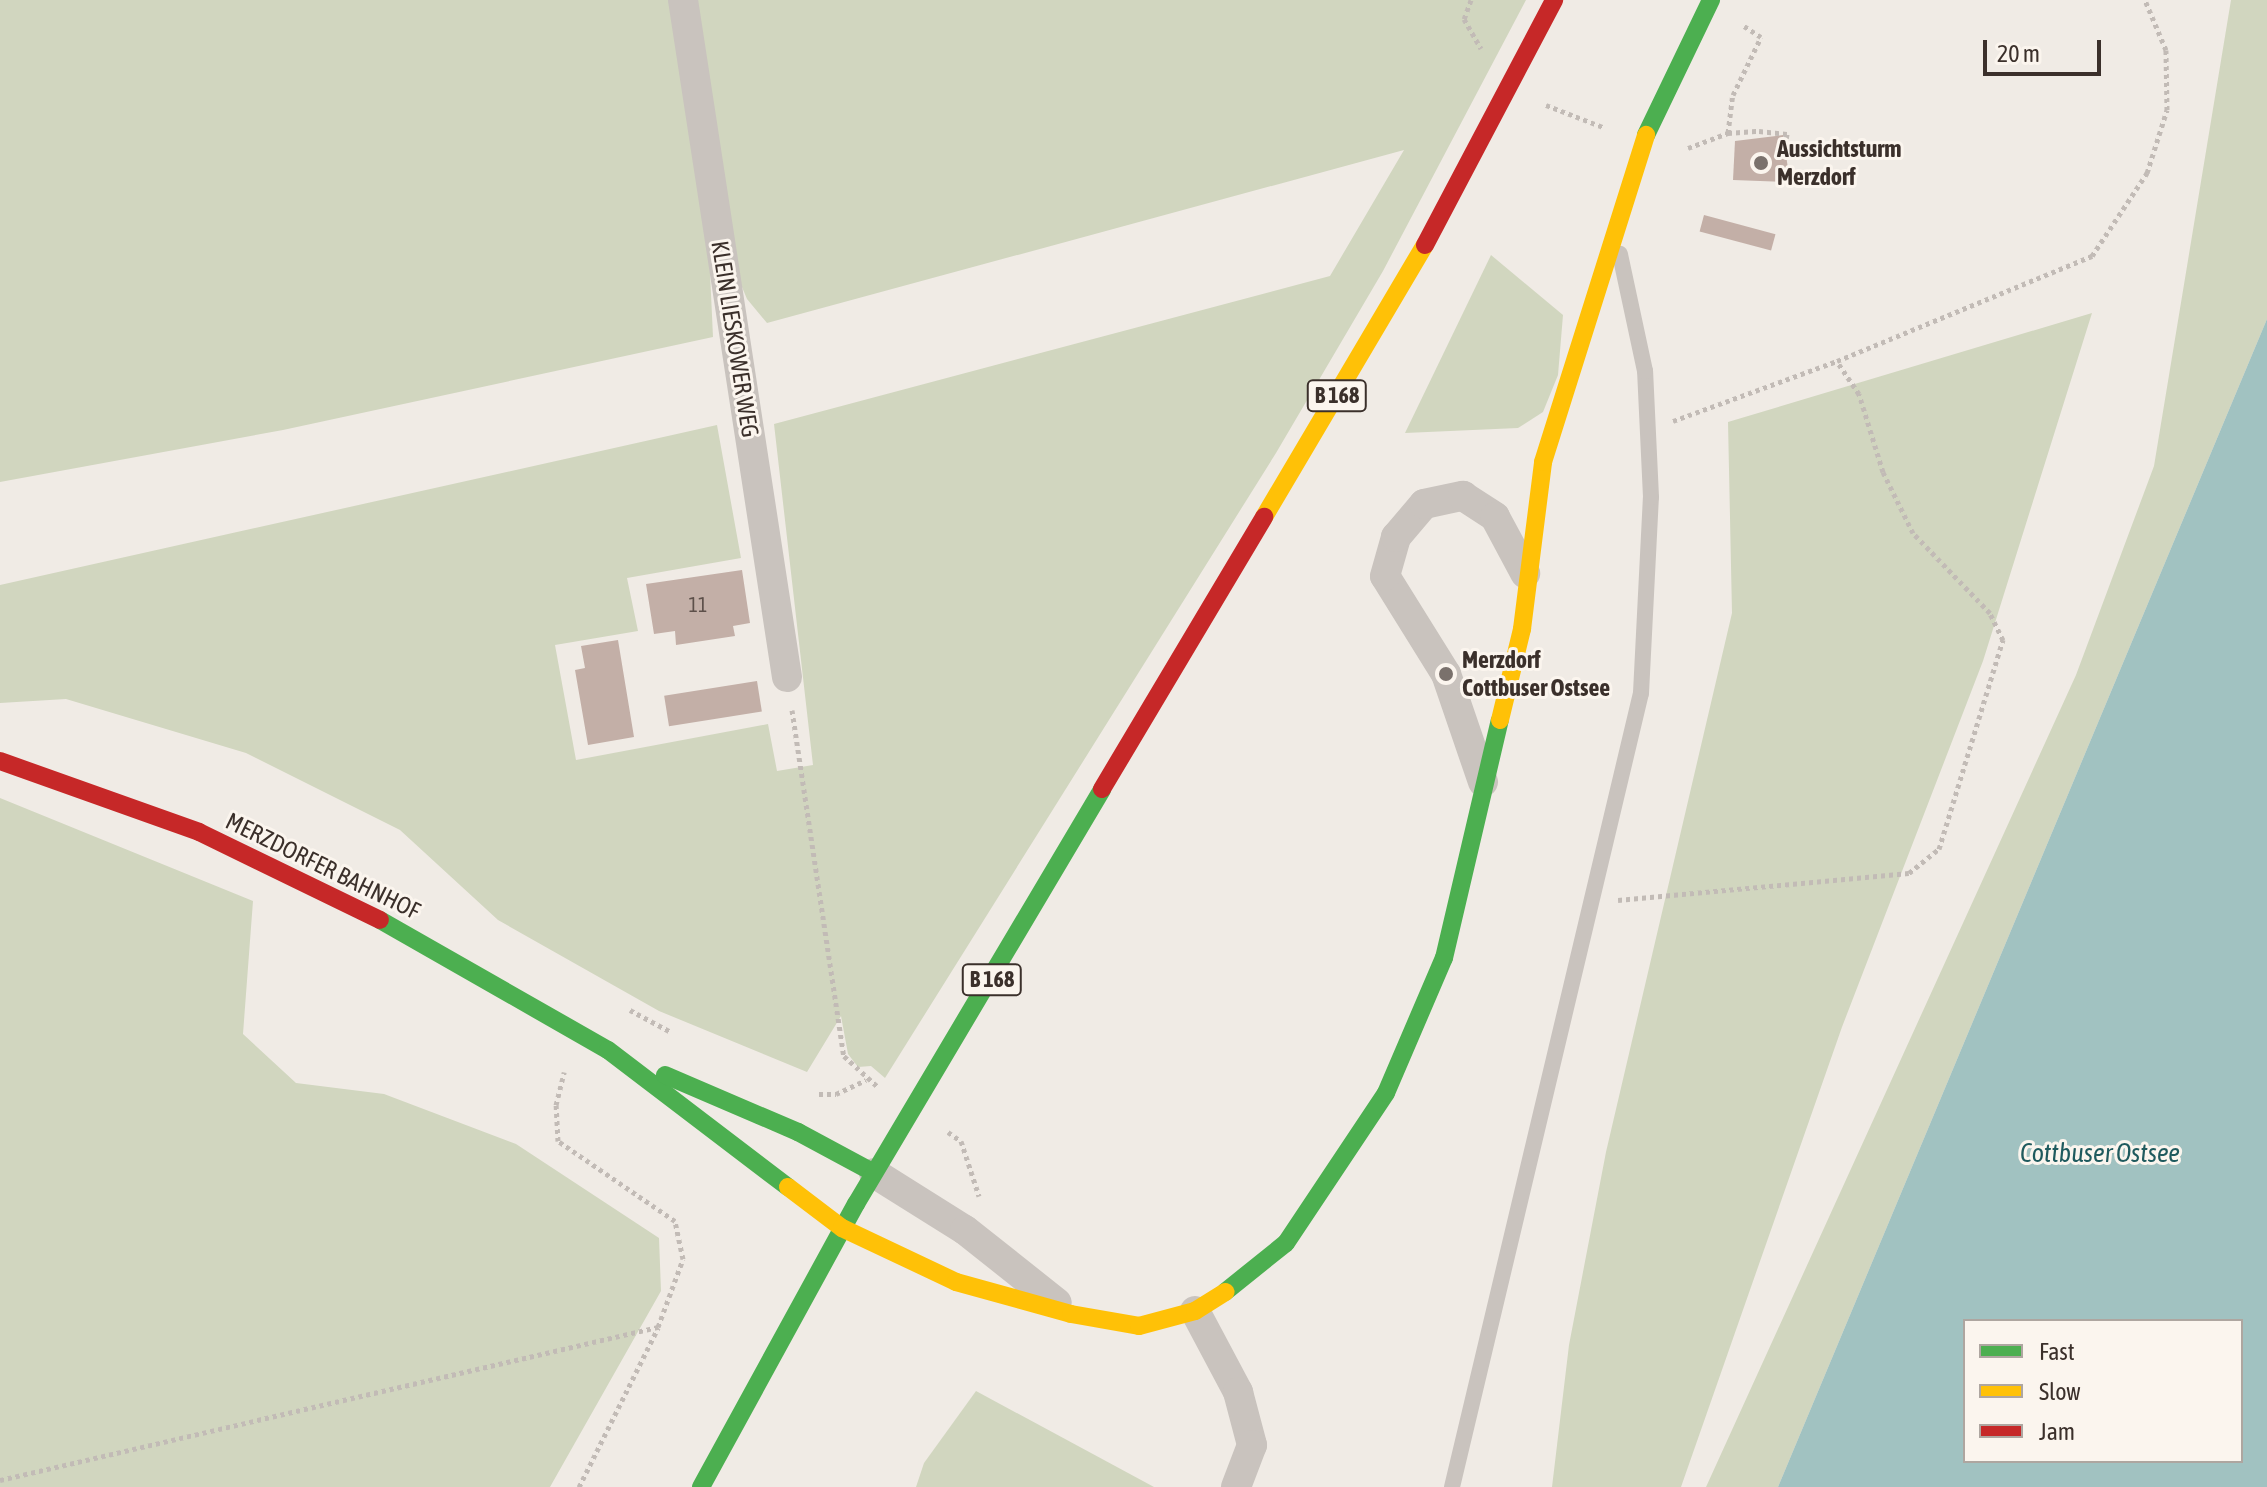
<!DOCTYPE html>
<style>
body{margin:0}
#map{position:relative;width:2267px;height:1487px;overflow:hidden;background:#f0ebe5;font-family:"Asap Condensed",sans-serif}
div>[style]{position:absolute}
[style*='--x']{left:calc(var(--x)*1px);top:calc(var(--y)*1px);width:calc(var(--w)*1px);rotate:calc(var(--a)*1deg)}
.green>*{inset:0;background:#d1d6bf}
.water>*{inset:0;background:#a1c2c1}
.building>*{inset:0;background:#c3afa7;transform-origin:0 0}
.path>*{height:5px;margin-top:-2.5px;transform-origin:0;background:repeating-linear-gradient(90deg,#c2bbb6 0 4px,transparent 0 8px)}
.lane>*{height:16px;margin:-8px;padding:0 8px;transform-origin:8px;border-radius:8px;background:#c9c3be}
.street>*{height:30px;margin:-15px;padding:0 15px;transform-origin:15px;border-radius:15px;background:#c9c3be}
.fast>*{height:18px;margin:-9px;padding:0 9px;transform-origin:9px;border-radius:9px;background:#4caf50}
.slow>*{height:18px;margin:-9px;padding:0 9px;transform-origin:9px;border-radius:9px;background:#ffc107}
.jam>*{height:18px;margin:-9px;padding:0 9px;transform-origin:9px;border-radius:9px;background:#c62828}
.dots>*{width:22px;height:22px;translate:-50% -50%;box-sizing:border-box;border:4px solid #fbf5ee;border-radius:50%}
span{translate:-50% -50%;white-space:nowrap;text-align:center;line-height:1.15;-webkit-text-stroke:6px #fbf5ee;paint-order:stroke}
.number-label{font-size:20px;color:#5d504a}
.number-label span{-webkit-text-stroke-width:0}
.shield-label span{padding:2px 6px;background:#fbf5ee;border:2px solid;border-radius:6px;-webkit-text-stroke-width:0}
.shield-label{font-size:22px;color:#3b302b;font-weight:700}
.poi-label{font-size:24px;color:#3b302b;font-weight:700}
.left{translate:0 -50%;text-align:left}
.street-label{font-size:24px;color:#3b302b}
.water-label{font-size:26px;color:#1f5a5e;font-style:italic}
.legend{position:absolute;left:1963px;top:1319px;width:280px;height:144px;box-sizing:border-box;background:#fbf5ee;border:2px solid #aea6a0;margin:0;padding:10px 14px;list-style:none;font-size:24px;color:#3b302b}
.legend li{display:flex;align-items:center;gap:16px;height:40px}
.legend b{width:40px;border:2px solid #aea6a0}
.scale{position:absolute;left:1983px;top:40px;width:118px;height:36px;box-sizing:border-box;border:4px solid #3b302b;border-top:0;padding-left:10px;font-size:24px;line-height:28px;white-space:nowrap;color:#3b302b;-webkit-text-stroke:6px #fbf5ee;paint-order:stroke}
</style>
<div id="map">
<div class="green">
<i style="clip-path:polygon(0 0,672px 0,709px 251px,713px 337px,283px 430px,0 482px)"></i>
<i style="clip-path:polygon(694px 0,1526px 0,1383px 271px,1276px 453px,885px 1078px,871px 1066px,858px 1067px,848px 1054px,841px 1016px,807px 1072px,659px 1011px,498px 920px,400px 830px,246px 753px,66px 699px,0 703px,0 585px,717px 425px,741px 558px,627px 578px,638px 631px,555px 645px,576px 760px,768px 724px,777px 771px,813px 765px,774px 424px,1330px 276px,1404px 150px,767px 323px,747px 299px,734px 268px)"></i>
<i style="clip-path:polygon(2231px 0,2267px 0,2267px 319px,1778px 1487px,1706px 1487px,2076px 675px,2154px 466px)"></i>
<i style="clip-path:polygon(1491px 255px,1563px 315px,1558px 375px,1543px 412px,1518px 428px,1405px 433px)"></i>
<i style="clip-path:polygon(2092px 313px,1983px 661px,1842px 1027px,1681px 1487px,1552px 1487px,1569px 1345px,1606px 1152px,1732px 613px,1728px 422px)"></i>
<i style="clip-path:polygon(0 798px,253px 901px,243px 1034px,296px 1083px,384px 1094px,516px 1144px,659px 1238px,661px 1291px,550px 1487px,0 1487px)"></i>
<i style="clip-path:polygon(976px 1391px,1154px 1487px,916px 1487px,924px 1463px)"></i>
</div>
<div class="water">
<i style="clip-path:polygon(evenodd,2267px 319px,2267px 1487px,1778px 1487px,2267px 319px,1965px 1321px,2241px 1321px,2241px 1461px,1965px 1461px,1965px 1321px)"></i>
</div>
<div class="building">
<i style="clip-path:polygon(1783px 135px,1790px 182px,1733px 180px,1735px 141px)"></i>
<i style="left:1704px;top:215px;width:74px;height:17px;rotate:15deg"></i>
<i style="clip-path:polygon(742px 570px,750px 623px,733px 626px,735px 636px,676px 645px,675px 631px,654px 634px,646px 584px)"></i>
<i style="clip-path:polygon(618px 640px,634px 737px,588px 745px,575px 670px,585px 668px,581px 646px)"></i>
<i style="left:757px;top:681px;width:31px;height:94px;rotate:81deg"></i>
</div>
<div class="path">
<i style="--x:1471;--y:0;--w:20;--a:110"></i>
<i style="--x:1464;--y:19;--w:34;--a:60"></i>
<i style="--x:1546;--y:105;--w:61;--a:21.1"></i>
<i style="--x:1728;--y:133;--w:38;--a:-83"></i>
<i style="--x:1733;--y:95;--w:64;--a:-64.2"></i>
<i style="--x:1761;--y:37;--w:20;--a:-147"></i>
<i style="--x:1688;--y:148;--w:43;--a:-20.6"></i>
<i style="--x:1728;--y:133;--w:31;--a:-4"></i>
<i style="--x:1759;--y:131;--w:28;--a:6"></i>
<i style="--x:1787;--y:134;--w:11;--a:100"></i>
<i style="--x:1673;--y:421;--w:175;--a:-20.1"></i>
<i style="--x:1837;--y:361;--w:276;--a:-22.4"></i>
<i style="--x:2092;--y:256;--w:100;--a:-56.5"></i>
<i style="--x:2147;--y:173;--w:66;--a:-72.4"></i>
<i style="--x:2167;--y:110;--w:60;--a:-91"></i>
<i style="--x:2166;--y:50;--w:54;--a:-112.8"></i>
<i style="--x:792;--y:710;--w:350;--a:81.5"></i>
<i style="--x:844;--y:1056;--w:47;--a:42.4"></i>
<i style="--x:1618;--y:900;--w:292;--a:-5.3"></i>
<i style="--x:1909;--y:873;--w:38;--a:-39"></i>
<i style="--x:1939;--y:849;--w:219;--a:-73"></i>
<i style="--x:2003;--y:640;--w:30;--a:-116"></i>
<i style="--x:1990;--y:613;--w:111;--a:-133.9"></i>
<i style="--x:1913;--y:533;--w:68;--a:-116.2"></i>
<i style="--x:1883;--y:472;--w:82;--a:-107.1"></i>
<i style="--x:1859;--y:394;--w:40;--a:-124"></i>
<i style="--x:630;--y:1010;--w:47;--a:28.2"></i>
<i style="--x:819;--y:1094;--w:17;--a:0"></i>
<i style="--x:836;--y:1094;--w:33;--a:-25"></i>
<i style="--x:948;--y:1132;--w:16;--a:35"></i>
<i style="--x:961;--y:1141;--w:58;--a:71.9"></i>
<i style="--x:0;--y:1480;--w:676;--a:-13.09"></i>
<i style="--x:658;--y:1327;--w:72;--a:-69.8"></i>
<i style="--x:683;--y:1259;--w:39;--a:-102"></i>
<i style="--x:675;--y:1221;--w:142;--a:-145.6"></i>
<i style="--x:558;--y:1141;--w:36;--a:-93"></i>
<i style="--x:556;--y:1105;--w:34;--a:-76"></i>
<i style="--x:579;--y:1487;--w:178;--a:-63.6"></i>
</div>
<div class="lane">
<i style="--x:1452;--y:1487;--w:816;--a:-76.61"></i>
<i style="--x:1641;--y:693;--w:196;--a:-87.1"></i>
<i style="--x:1651;--y:497;--w:126;--a:-92.7"></i>
<i style="--x:1645;--y:371;--w:120;--a:-102.1"></i>
</div>
<div class="street">
<i style="--x:683;--y:0;--w:685;--a:81.27"></i>
<i style="--x:1483;--y:782;--w:114;--a:-108.9"></i>
<i style="--x:1446;--y:674;--w:115;--a:-121.9"></i>
<i style="--x:1385;--y:576;--w:41;--a:-74.2"></i>
<i style="--x:1396;--y:537;--w:43;--a:-49.7"></i>
<i style="--x:1424;--y:504;--w:40;--a:-12"></i>
<i style="--x:1463;--y:496;--w:38;--a:33"></i>
<i style="--x:1495;--y:517;--w:64;--a:61.8"></i>
<i style="--x:874;--y:1173;--w:107;--a:32.1"></i>
<i style="--x:965;--y:1230;--w:117;--a:38.4"></i>
<i style="--x:1195;--y:1311;--w:92;--a:62"></i>
<i style="--x:1238;--y:1392;--w:55;--a:75.2"></i>
<i style="--x:1252;--y:1445;--w:45;--a:110.9"></i>
</div>
<div class="fast">
<i style="--x:1646;--y:135;--w:150;--a:-64.3"></i>
<i style="--x:380;--y:920;--w:262;--a:29.7"></i>
<i style="--x:608;--y:1050;--w:226;--a:37.3"></i>
<i style="--x:665;--y:1075;--w:145;--a:23.2"></i>
<i style="--x:798;--y:1132;--w:86;--a:28.3"></i>
<i style="--x:1225;--y:1292;--w:78;--a:-38.8"></i>
<i style="--x:1286;--y:1243;--w:180;--a:-56.3"></i>
<i style="--x:1386;--y:1093;--w:147;--a:-66.8"></i>
<i style="--x:1444;--y:958;--w:244;--a:-76.8"></i>
<i style="--x:701;--y:1487;--w:323;--a:-61.3"></i>
<i style="--x:856;--y:1204;--w:482;--a:-59.3"></i>
</div>
<div class="slow">
<i style="--x:1264;--y:517;--w:316;--a:-59.4"></i>
<i style="--x:1500;--y:720;--w:94;--a:-76.4"></i>
<i style="--x:1522;--y:629;--w:168;--a:-82.8"></i>
<i style="--x:1543;--y:462;--w:343;--a:-72.5"></i>
<i style="--x:788;--y:1187;--w:68;--a:37.2"></i>
<i style="--x:842;--y:1228;--w:126;--a:25.3"></i>
<i style="--x:956;--y:1282;--w:119;--a:15.5"></i>
<i style="--x:1071;--y:1314;--w:69;--a:10"></i>
<i style="--x:1139;--y:1326;--w:58;--a:-15"></i>
<i style="--x:1195;--y:1311;--w:36;--a:-32"></i>
</div>
<div class="jam">
<i style="--x:1425;--y:245;--w:277;--a:-62.2"></i>
<i style="--x:0;--y:761;--w:211;--a:19.6"></i>
<i style="--x:199;--y:832;--w:201;--a:25.9"></i>
<i style="--x:1102;--y:789;--w:317;--a:-59.2"></i>
</div>
<div class="dots">
<i style="left:1761px;top:163px;background:#7a716c"></i>
<i style="left:1446px;top:674px;background:#7a716c"></i>
</div>
<div class="number-label">
<span style="left:698px;top:604px">11</span>
</div>
<div class="shield-label">
<span style="left:1337px;top:396px">B 168</span>
<span style="left:992px;top:980px">B 168</span>
</div>
<div class="poi-label">
<span class="left" style="left:1777px;top:163px">Aussichtsturm<br>Merzdorf</span>
<span class="left" style="left:1462px;top:674px">Merzdorf<br>Cottbuser Ostsee</span>
</div>
<div class="street-label">
<span style="left:735px;top:339px;rotate:81deg">KLEIN LIESKOWER WEG</span>
<span style="left:323px;top:866px;rotate:26deg">MERZDORFER BAHNHOF</span>
</div>
<div class="water-label">
<span style="left:2100px;top:1154px">Cottbuser Ostsee</span>
</div>
<ul class="legend">
<li><b style="height:10px;background:#4caf50"></b>Fast</li>
<li><b style="height:10px;background:#ffc107"></b>Slow</li>
<li><b style="height:10px;background:#c62828"></b>Jam</li>
</ul>
<div class="scale">20 m</div>
</div>
